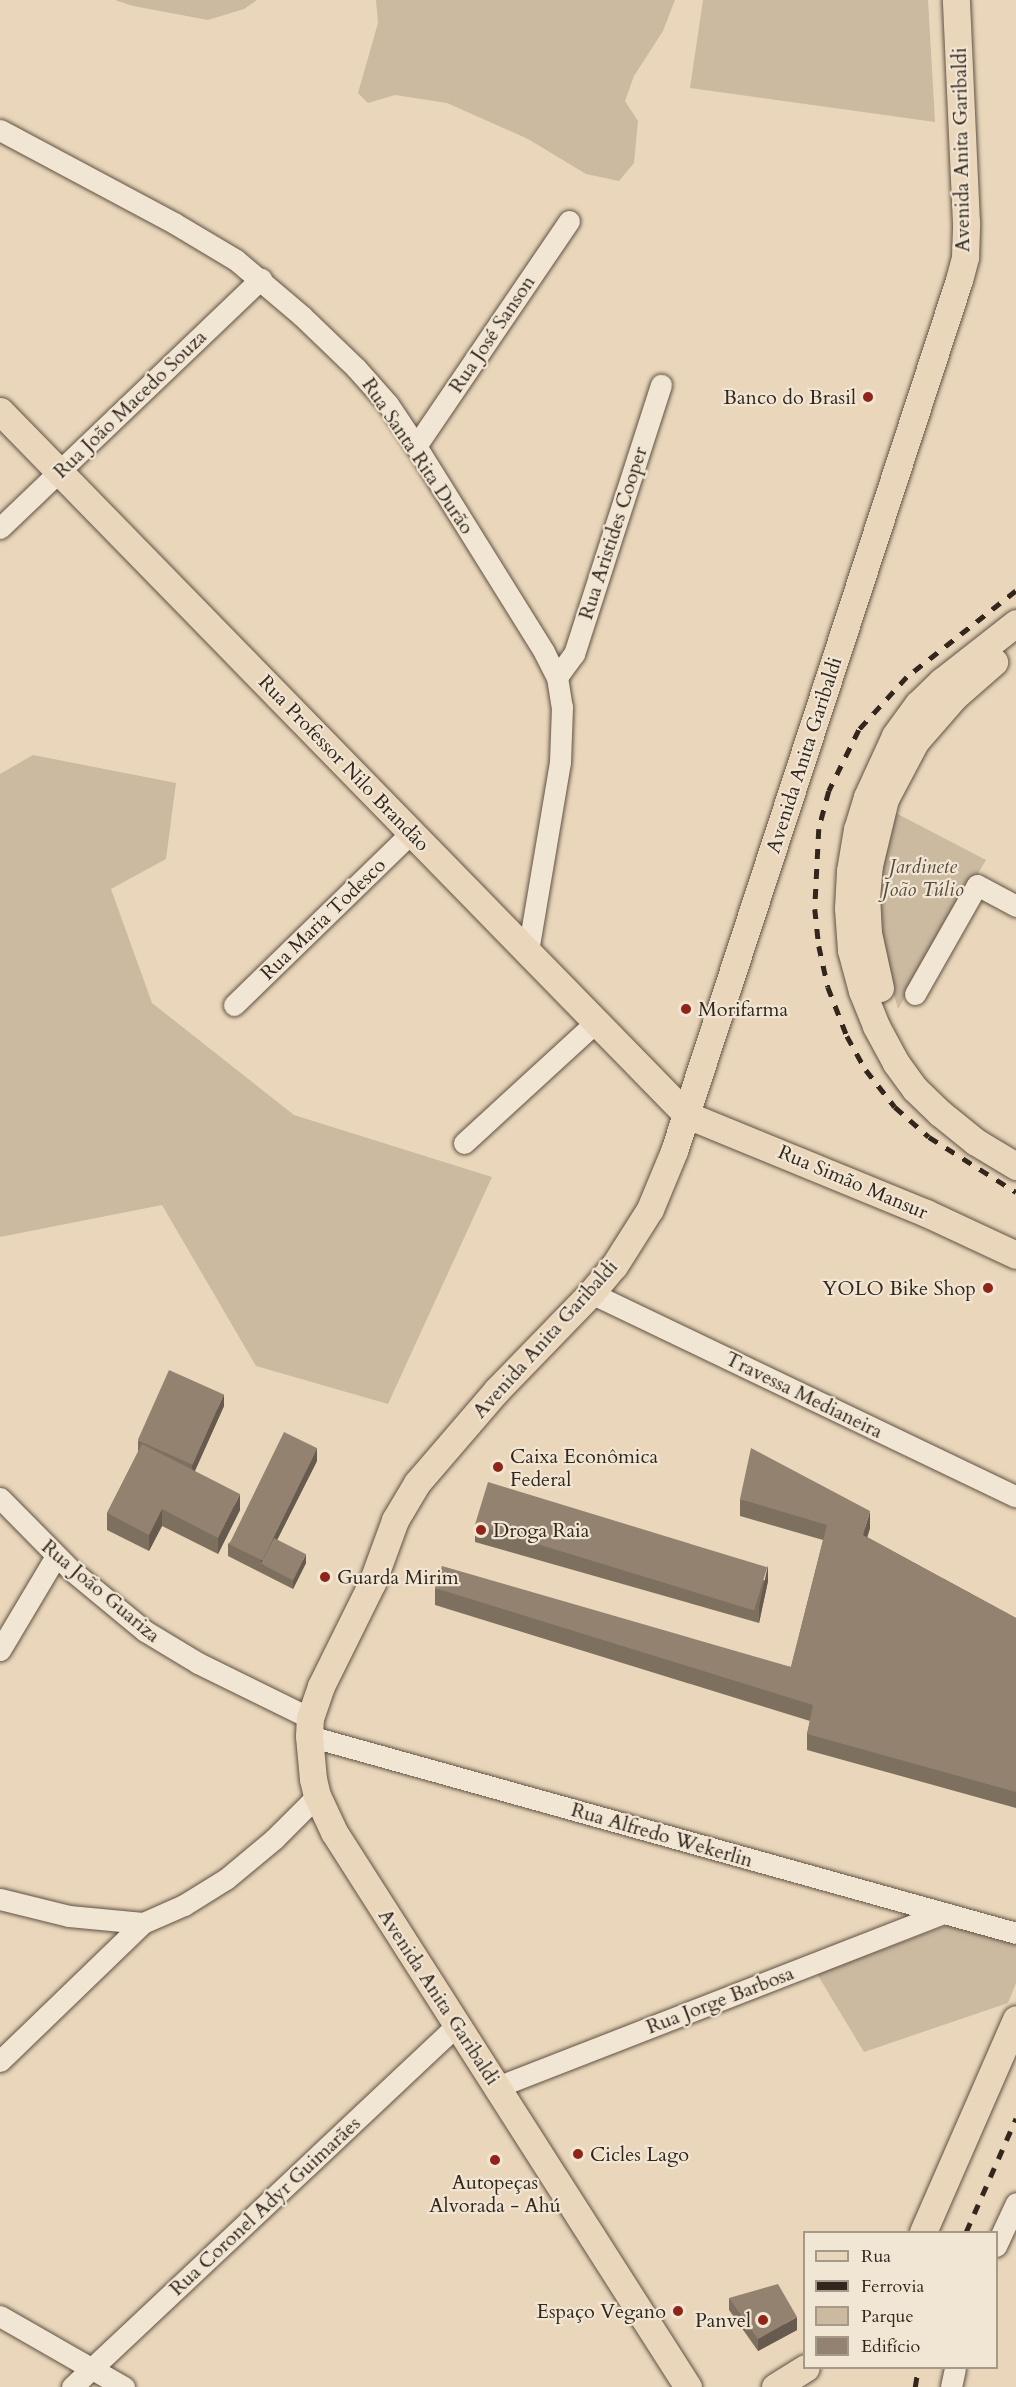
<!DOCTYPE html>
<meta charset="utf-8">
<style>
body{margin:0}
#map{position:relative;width:1016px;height:2387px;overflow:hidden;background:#ead7bb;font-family:Cardo,serif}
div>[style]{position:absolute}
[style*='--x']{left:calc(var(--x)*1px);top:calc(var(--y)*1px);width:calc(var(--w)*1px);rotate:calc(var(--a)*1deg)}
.green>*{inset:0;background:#cbb9a0}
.roads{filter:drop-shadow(0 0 2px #605244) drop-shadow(0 0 2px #605244)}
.minor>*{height:21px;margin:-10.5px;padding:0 10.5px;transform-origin:10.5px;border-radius:10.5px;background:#f1e5d3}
.major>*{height:27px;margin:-13.5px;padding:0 13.5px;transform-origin:13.5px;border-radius:13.5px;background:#ead7bb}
.rail>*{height:4.5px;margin-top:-2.25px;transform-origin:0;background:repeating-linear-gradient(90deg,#32261d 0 10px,transparent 0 20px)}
.wall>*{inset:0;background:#7e705f}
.shaded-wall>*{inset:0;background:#665b4e}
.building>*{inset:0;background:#92826f;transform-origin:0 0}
.dots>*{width:16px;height:16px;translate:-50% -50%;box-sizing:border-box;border:3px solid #f1e5d3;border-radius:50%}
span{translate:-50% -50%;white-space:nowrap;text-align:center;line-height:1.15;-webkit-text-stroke:4.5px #f1e5d3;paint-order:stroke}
.street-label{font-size:20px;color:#32261d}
.poi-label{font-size:20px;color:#32261d}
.right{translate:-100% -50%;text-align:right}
.left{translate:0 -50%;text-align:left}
.park-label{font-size:20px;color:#584b3e;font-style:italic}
.legend{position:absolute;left:803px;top:2231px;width:195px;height:138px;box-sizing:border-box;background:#f1e5d3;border:2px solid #a5998a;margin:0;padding:8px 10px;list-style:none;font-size:18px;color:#32261d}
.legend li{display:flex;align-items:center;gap:12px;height:30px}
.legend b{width:30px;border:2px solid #a5998a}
</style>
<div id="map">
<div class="green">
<i style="clip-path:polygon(115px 0,257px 0,244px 9px,208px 20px,133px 6px)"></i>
<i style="clip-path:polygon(376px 0,675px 0,663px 31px,634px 76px,625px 101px,638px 121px,634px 163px,619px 181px,586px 174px,528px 139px,447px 103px,395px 95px,368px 103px,358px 93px,378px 23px)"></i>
<i style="clip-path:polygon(703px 0,928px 0,935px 122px,690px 88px)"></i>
<i style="clip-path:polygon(33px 755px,176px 783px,166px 859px,111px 889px,152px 1003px,294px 1115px,492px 1177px,388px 1404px,256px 1366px,162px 1205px,0 1237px,0 774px)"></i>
<i style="clip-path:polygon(890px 810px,986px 860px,898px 1009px,880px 942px,877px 879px)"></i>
<i style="clip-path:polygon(953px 1923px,1016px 1942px,1016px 1983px,1008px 2003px,864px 2052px,817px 1974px)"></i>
</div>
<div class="roads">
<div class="minor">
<i style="--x:0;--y:130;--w:197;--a:28.1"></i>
<i style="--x:174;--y:223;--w:72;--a:30.8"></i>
<i style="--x:236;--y:260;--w:87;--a:40.3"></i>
<i style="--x:302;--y:316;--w:75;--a:43.9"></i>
<i style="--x:356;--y:368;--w:48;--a:48.4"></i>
<i style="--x:388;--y:404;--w:50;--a:56.3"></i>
<i style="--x:416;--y:446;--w:243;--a:58.1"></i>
<i style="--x:544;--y:652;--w:28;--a:63"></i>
<i style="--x:557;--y:677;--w:30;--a:81"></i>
<i style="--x:562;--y:707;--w:55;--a:92.1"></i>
<i style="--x:560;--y:762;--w:193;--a:99.6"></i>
<i style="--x:416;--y:446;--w:272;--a:-55.8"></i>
<i style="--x:0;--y:528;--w:361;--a:-43.7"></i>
<i style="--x:557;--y:677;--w:29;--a:-54"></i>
<i style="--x:574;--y:654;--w:283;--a:-72.1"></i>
<i style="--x:915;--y:994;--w:125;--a:-60.4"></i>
<i style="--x:977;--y:885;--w:44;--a:28.3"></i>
<i style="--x:234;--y:1005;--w:247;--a:-44.2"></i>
<i style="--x:464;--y:1143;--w:179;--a:-42.5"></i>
<i style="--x:591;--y:1293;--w:471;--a:25.6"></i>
<i style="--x:0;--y:1498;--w:101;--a:45.4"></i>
<i style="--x:71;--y:1570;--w:96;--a:39.5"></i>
<i style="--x:145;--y:1631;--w:62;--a:31.1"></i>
<i style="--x:198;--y:1663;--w:125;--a:26.2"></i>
<i style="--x:0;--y:1650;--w:109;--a:-59.2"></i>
<i style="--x:309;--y:1736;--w:734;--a:15.57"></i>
<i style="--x:0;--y:1899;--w:71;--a:13.8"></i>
<i style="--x:69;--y:1916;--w:74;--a:5.4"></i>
<i style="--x:143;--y:1923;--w:45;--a:-23.7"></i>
<i style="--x:184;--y:1905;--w:49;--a:-31.8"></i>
<i style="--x:226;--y:1879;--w:62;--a:-39.8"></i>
<i style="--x:274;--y:1839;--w:61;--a:-45"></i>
<i style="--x:0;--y:2061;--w:199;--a:-44"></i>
<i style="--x:497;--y:2087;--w:479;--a:-21.3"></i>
<i style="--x:996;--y:2246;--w:47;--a:-65.1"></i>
<i style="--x:0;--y:2316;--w:143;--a:29.8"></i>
<i style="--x:72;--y:2387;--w:528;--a:-43.24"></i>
<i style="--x:951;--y:2387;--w:19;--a:-78"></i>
</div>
<div class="major">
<i style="--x:0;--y:411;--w:984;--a:45.7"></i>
<i style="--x:687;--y:1115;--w:258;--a:22.3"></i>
<i style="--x:926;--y:1213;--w:99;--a:25"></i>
<i style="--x:1016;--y:623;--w:94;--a:141.9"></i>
<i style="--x:942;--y:681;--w:33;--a:136"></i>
<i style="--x:918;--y:704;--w:39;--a:126"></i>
<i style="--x:895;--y:736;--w:67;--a:114.7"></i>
<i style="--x:867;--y:797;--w:34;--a:107"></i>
<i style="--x:857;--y:829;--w:43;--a:99.5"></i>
<i style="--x:850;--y:871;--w:37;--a:93"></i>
<i style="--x:848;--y:908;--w:42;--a:85.9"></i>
<i style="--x:851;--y:950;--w:42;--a:75"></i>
<i style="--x:862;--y:991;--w:38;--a:68"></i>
<i style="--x:876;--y:1026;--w:42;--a:61.6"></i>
<i style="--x:896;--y:1063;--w:32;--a:54"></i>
<i style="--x:915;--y:1089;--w:35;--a:44"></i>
<i style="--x:940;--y:1113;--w:46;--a:38.9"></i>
<i style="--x:976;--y:1142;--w:47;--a:31"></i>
<i style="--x:880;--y:988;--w:56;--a:-102.3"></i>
<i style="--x:868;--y:933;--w:35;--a:-93"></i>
<i style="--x:866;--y:898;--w:33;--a:-85"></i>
<i style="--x:869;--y:865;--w:68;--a:-76.4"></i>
<i style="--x:885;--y:799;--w:64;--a:-62.2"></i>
<i style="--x:915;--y:742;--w:61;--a:-49"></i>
<i style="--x:955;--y:696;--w:52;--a:-41.1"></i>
<i style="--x:923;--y:2232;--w:232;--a:-66.4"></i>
<i style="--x:688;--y:2387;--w:658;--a:-122.53"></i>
<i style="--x:334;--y:1832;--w:40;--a:-115"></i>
<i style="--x:317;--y:1796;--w:17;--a:-103"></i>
<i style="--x:313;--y:1779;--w:43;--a:-95.3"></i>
<i style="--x:309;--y:1736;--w:18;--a:-87"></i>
<i style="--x:310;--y:1718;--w:34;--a:-71"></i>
<i style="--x:321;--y:1686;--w:115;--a:-63.7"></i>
<i style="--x:372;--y:1583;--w:67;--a:-69.9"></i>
<i style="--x:395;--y:1520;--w:43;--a:-59.3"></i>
<i style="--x:417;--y:1483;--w:121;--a:-49.3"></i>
<i style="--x:496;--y:1391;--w:136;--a:-45.9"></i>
<i style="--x:591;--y:1293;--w:35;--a:-50"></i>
<i style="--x:614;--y:1266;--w:67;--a:-57.7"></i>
<i style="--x:650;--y:1209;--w:63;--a:-67.5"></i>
<i style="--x:674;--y:1151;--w:916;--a:-71.88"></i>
<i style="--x:959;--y:280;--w:24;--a:-75"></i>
<i style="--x:965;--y:257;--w:34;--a:-88"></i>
<i style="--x:966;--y:223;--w:223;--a:-92.6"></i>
<i style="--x:775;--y:2387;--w:36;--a:-32"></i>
</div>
</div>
<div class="rail">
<i style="--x:1016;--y:591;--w:139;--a:141.7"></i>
<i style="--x:907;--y:677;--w:72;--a:132.2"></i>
<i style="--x:859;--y:730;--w:68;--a:116.2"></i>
<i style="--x:829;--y:791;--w:39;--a:105"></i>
<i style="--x:819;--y:829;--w:80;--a:92.9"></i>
<i style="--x:815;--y:909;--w:37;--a:84"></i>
<i style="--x:819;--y:946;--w:42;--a:77.6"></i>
<i style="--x:828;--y:987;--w:53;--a:68.8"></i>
<i style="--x:847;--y:1036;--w:39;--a:61"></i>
<i style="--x:866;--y:1070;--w:47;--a:51.9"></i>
<i style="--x:895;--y:1107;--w:45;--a:41.4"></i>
<i style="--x:929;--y:1137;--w:103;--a:32.3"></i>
<i style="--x:966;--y:2232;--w:124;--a:-66.3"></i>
<i style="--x:915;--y:2387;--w:19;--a:-81"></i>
</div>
<div class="wall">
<i style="clip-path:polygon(224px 1406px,195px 1471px,240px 1510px,218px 1554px,162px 1526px,149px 1551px,107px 1530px,107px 1513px,138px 1452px,138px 1441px)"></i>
<i style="clip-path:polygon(317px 1461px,277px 1540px,306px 1563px,293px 1589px,228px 1556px,228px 1544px)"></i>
<i style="clip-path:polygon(740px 1499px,870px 1528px,867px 1537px,1016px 1618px,1016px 1808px,807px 1750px,807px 1734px,810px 1721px,435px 1605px,435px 1588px,791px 1667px,823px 1540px,740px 1516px)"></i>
<i style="clip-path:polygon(475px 1525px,768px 1581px,759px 1623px,475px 1542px)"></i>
<i style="clip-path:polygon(729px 2298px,797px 2330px,758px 2351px,729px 2310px)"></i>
</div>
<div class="shaded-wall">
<i style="clip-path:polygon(224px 1394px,224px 1406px,192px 1477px,192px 1465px)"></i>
<i style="clip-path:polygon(317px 1448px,317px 1461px,264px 1566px,261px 1564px,261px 1573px,261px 1560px)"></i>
<i style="clip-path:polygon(240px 1494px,240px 1510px,218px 1554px,218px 1538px)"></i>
<i style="clip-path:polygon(162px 1509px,162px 1526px,149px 1551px,149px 1535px)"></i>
<i style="clip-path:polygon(870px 1511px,870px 1528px,863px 1552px,863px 1535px)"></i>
<i style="clip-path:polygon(306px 1554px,306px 1563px,293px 1589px,293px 1581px)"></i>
<i style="clip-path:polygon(768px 1565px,768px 1581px,759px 1623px,759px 1607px)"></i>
<i style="clip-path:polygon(797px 2317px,797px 2330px,758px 2351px,758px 2339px)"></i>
</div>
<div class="building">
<i style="left:169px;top:1370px;width:60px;height:77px;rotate:24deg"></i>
<i style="left:284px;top:1432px;width:37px;height:125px;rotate:26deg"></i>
<i style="clip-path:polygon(142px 1444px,240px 1494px,218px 1538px,162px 1509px,149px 1535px,107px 1513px)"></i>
<i style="clip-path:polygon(751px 1448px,870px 1511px,863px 1535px,1016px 1618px,1016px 1792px,807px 1734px,813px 1705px,435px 1588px,442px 1566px,791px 1667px,827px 1525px,740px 1499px)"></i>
<i style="left:488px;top:1482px;width:292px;height:45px;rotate:17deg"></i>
<i style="left:274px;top:1538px;width:36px;height:29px;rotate:27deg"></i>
<i style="clip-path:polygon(778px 2284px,797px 2317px,758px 2339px,729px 2298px)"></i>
</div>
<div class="dots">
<i style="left:868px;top:397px;background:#8f2418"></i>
<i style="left:686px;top:1009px;background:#8f2418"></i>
<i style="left:988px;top:1288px;background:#8f2418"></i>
<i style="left:498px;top:1467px;background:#8f2418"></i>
<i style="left:481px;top:1530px;background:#8f2418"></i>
<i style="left:325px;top:1577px;background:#8f2418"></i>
<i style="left:578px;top:2154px;background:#8f2418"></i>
<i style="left:495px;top:2160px;background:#8f2418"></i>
<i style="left:678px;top:2311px;background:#8f2418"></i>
<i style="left:763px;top:2320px;background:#8f2418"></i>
</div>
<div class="street-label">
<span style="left:961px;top:150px;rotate:-91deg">Avenida Anita Garibaldi</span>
<span style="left:492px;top:334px;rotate:-56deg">Rua José Sanson</span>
<span style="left:130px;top:404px;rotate:-44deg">Rua João Macedo Souza</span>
<span style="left:418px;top:456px;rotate:56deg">Rua Santa Rita Durão</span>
<span style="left:613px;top:533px;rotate:-72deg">Rua Aristides Cooper</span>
<span style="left:804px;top:755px;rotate:-72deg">Avenida Anita Garibaldi</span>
<span style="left:344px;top:763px;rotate:46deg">Rua Professor Nilo Brandão</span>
<span style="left:323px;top:919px;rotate:-44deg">Rua Maria Todesco</span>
<span style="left:853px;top:1182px;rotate:23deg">Rua Simão Mansur</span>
<span style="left:545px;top:1339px;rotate:-48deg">Avenida Anita Garibaldi</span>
<span style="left:804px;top:1395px;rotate:26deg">Travessa Medianeira</span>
<span style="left:101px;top:1591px;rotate:40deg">Rua João Guariza</span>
<span style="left:662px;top:1835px;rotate:16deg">Rua Alfredo Wekerlin</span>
<span style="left:439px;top:1997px;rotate:57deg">Avenida Anita Garibaldi</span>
<span style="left:720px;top:2000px;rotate:-21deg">Rua Jorge Barbosa</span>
<span style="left:265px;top:2206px;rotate:-43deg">Rua Coronel Adyr Guimarães</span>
</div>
<div class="poi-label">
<span class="right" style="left:856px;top:397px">Banco do Brasil</span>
<span class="left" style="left:698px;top:1009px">Morifarma</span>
<span class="right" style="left:976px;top:1288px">YOLO Bike Shop</span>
<span class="left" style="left:510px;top:1468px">Caixa Econômica<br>Federal</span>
<span class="left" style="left:493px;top:1530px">Droga Raia</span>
<span class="left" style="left:337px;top:1577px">Guarda Mirim</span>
<span class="left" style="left:590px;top:2154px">Cicles Lago</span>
<span style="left:495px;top:2194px">Autopeças<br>Alvorada - Ahú</span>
<span class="right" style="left:666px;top:2311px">Espaço Vegano</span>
<span class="right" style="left:751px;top:2320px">Panvel</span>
</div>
<div class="park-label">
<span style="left:923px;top:878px">Jardinete<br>João Túlio</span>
</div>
<ul class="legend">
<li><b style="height:8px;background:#ead7bb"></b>Rua</li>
<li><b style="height:8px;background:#32261d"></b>Ferrovia</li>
<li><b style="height:16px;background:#cbb9a0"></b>Parque</li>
<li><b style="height:16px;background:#92826f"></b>Edifício</li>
</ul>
</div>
